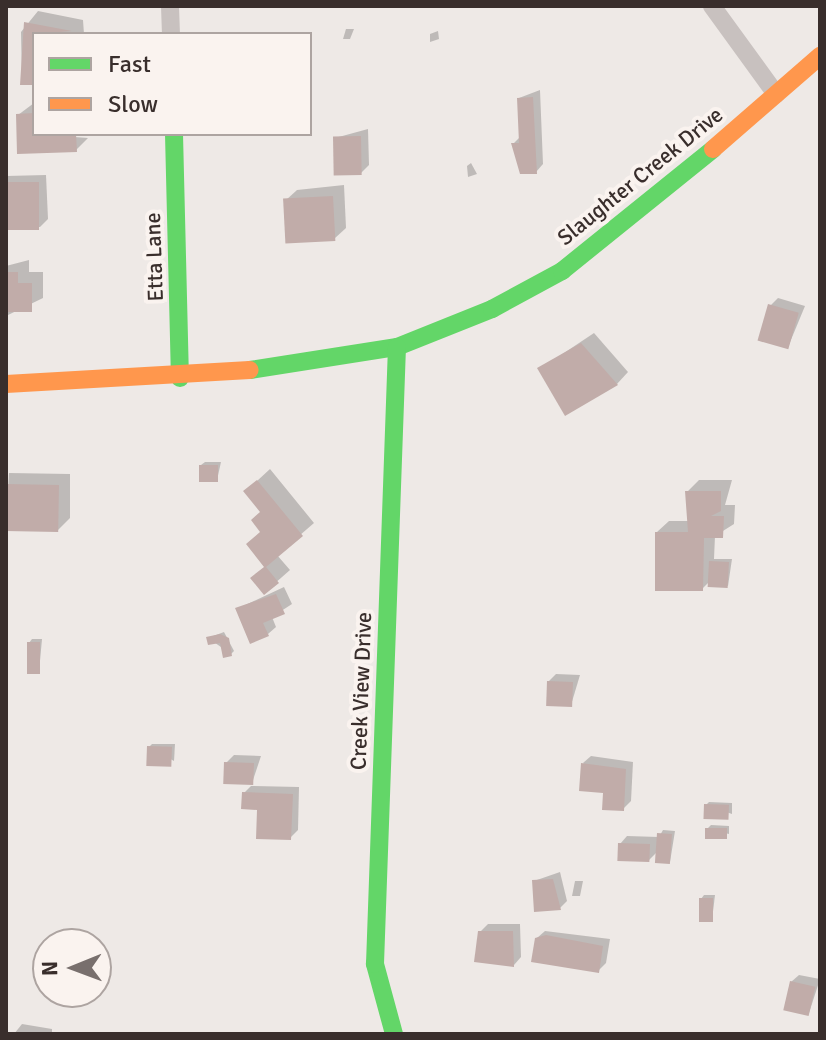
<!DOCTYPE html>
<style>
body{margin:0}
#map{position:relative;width:826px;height:1040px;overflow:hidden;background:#eee9e6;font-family:Signika,sans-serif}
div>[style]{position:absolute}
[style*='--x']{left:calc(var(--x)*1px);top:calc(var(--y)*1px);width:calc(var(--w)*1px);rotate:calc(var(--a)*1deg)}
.shadow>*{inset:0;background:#0003}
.building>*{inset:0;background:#c1aca9;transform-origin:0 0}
.street>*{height:18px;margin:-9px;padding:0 9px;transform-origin:9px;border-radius:9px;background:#c8c1bf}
.fast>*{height:18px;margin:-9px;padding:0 9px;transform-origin:9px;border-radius:9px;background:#63d668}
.slow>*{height:18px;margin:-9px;padding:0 9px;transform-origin:9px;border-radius:9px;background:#ff974d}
span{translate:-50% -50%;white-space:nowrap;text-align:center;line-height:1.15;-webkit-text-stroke:8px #faf3ef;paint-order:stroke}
.street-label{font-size:22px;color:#392e2c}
.frame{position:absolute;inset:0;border:8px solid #392e2c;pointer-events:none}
.legend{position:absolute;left:32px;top:32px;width:280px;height:104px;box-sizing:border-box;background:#faf3ef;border:2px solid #ada4a1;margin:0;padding:10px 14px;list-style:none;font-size:24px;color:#392e2c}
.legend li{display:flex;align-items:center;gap:16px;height:40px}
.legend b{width:40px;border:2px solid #ada4a1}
.north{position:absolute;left:32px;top:928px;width:80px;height:80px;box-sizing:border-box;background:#faf3ef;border:2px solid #ada4a1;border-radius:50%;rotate:269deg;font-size:22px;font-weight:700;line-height:32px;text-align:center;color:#392e2c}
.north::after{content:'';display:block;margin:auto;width:28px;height:36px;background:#786f6d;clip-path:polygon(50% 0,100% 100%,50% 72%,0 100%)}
</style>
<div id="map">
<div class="shadow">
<i style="clip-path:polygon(38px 11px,83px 20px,84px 34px,34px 34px,34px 83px,22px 83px,21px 32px)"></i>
<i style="clip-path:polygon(346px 29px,354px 29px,350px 39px,343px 39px)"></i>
<i style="clip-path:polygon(438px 31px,439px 39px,430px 42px,430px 34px)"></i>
<i style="clip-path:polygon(540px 90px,543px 164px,536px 172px,513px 144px,521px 136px,519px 98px)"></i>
<i style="clip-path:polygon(34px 103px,34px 134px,88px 138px,76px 150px,19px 152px,18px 115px)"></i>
<i style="clip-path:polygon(368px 129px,369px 165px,361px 173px,335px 138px)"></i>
<i style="clip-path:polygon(471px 163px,477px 174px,468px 177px,467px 166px)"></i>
<i style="clip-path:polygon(46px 175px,48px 219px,40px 227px,6px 228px,6px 176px)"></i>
<i style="clip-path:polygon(344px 185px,346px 228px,334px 239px,285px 201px,297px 190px)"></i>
<i style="clip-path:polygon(29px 260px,29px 272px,43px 272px,43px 298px,6px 316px,6px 266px)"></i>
<i style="clip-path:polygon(778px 298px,805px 306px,788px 347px,770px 306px)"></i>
<i style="clip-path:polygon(594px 333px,628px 372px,617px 384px,540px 369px)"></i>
<i style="clip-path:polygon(221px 462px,217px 480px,201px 465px,205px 462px)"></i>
<i style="clip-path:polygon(270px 469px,314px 523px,277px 555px,290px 570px,265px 592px,262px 511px,246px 491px)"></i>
<i style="clip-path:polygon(9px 473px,70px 474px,70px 518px,58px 530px,6px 529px)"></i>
<i style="clip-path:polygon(699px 480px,732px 480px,725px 505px,735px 505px,734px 524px,715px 536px,714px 559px,732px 559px,728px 586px,710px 581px,702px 589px,657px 532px,669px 521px,689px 521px,687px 492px)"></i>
<i style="clip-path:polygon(284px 587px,292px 604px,272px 617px,276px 627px,268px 634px,237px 609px)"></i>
<i style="clip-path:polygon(224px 632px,234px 651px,231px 654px,208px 638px)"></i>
<i style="clip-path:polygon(32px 639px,42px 639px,39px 672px,29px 643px)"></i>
<i style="clip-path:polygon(556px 674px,580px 675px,571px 705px,548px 682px)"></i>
<i style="clip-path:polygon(152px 744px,175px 744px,174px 761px,149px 747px)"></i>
<i style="clip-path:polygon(234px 755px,261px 756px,252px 783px,226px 763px)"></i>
<i style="clip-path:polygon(591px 756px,633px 762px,631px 801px,623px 809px,583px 763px)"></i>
<i style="clip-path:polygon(251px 786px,299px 787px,298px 830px,290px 838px,244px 793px)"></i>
<i style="clip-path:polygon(709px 802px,732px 803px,732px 814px,706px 805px)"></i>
<i style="clip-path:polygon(711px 825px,729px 826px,729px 834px,707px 829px)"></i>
<i style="clip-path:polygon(663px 830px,675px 831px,670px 862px,658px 851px,648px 861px,620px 844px,627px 836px,659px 837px)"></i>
<i style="clip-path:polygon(560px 872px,567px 901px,560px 908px,534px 881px)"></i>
<i style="clip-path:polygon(575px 881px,583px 881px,580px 896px,572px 896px)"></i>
<i style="clip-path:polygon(704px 895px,715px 895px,712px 920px,701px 899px)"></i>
<i style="clip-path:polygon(488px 924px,520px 924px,521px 957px,514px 965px,480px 932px)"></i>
<i style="clip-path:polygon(545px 931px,610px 939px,606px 963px,598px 971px,537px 938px)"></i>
<i style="clip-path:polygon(799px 975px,820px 979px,809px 1013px,791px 982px)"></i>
<i style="clip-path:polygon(22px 1024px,52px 1029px,52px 1034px,14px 1034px)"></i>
</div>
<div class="building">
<i style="clip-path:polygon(24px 22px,72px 31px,34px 34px,34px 85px,20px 85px)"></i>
<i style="clip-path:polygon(533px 97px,537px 174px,520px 174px,511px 143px,519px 143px,517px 98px)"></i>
<i style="clip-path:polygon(34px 113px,34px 134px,76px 134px,77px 152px,17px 154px,16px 114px)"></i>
<i style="left:361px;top:136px;width:39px;height:28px;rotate:89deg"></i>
<i style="left:6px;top:182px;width:33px;height:48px"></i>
<i style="left:333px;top:196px;width:45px;height:50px;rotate:87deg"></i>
<i style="clip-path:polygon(6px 272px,18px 272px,18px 283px,32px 283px,32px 312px,6px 312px)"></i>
<i style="left:768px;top:304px;width:32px;height:38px;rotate:16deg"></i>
<i style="clip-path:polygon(581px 343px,618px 385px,565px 416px,537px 368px)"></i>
<i style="left:199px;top:465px;width:19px;height:17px"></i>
<i style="clip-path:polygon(257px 480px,303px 536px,266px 567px,279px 583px,264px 595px,250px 578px,264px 567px,246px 544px,260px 532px,251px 520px,260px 512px,243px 491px)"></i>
<i style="left:6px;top:484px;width:53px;height:47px;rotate:1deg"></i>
<i style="clip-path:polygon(685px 491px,721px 491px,721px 511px,711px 516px,724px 516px,723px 538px,704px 538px,703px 591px,655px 591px,655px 532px,688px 532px)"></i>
<i style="left:709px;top:561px;width:20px;height:26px;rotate:3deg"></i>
<i style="clip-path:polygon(276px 594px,285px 614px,263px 623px,269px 636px,250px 644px,235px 608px)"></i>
<i style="clip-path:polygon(220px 634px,229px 638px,232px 656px,223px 658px,220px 643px,208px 645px,206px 637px)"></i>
<i style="left:27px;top:642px;width:13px;height:32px"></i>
<i style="left:547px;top:681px;width:26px;height:25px;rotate:2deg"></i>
<i style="left:147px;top:746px;width:25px;height:20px;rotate:2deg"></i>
<i style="left:224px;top:762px;width:30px;height:22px;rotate:2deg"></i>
<i style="clip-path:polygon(581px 763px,626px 769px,624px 811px,602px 810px,603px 793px,579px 791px)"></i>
<i style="clip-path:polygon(242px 792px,293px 794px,291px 840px,256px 839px,257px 810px,241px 809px)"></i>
<i style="left:704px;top:804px;width:25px;height:15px;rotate:2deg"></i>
<i style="left:705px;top:828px;width:22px;height:11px"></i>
<i style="left:657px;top:833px;width:15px;height:30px;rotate:4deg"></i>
<i style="left:618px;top:843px;width:32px;height:18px;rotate:2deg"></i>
<i style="clip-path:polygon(553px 879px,561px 910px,534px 912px,532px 880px)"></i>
<i style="left:699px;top:898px;width:14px;height:24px"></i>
<i style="clip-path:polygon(478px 931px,513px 931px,514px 967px,474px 962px)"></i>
<i style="clip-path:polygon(546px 935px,603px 946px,599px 973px,531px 962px,535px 938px)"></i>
<i style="left:790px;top:981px;width:26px;height:30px;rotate:13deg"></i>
</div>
<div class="street">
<i style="--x:170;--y:6;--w:28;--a:88"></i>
<i style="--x:712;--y:6;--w:109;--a:54"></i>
</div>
<div class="fast">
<i style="--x:174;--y:134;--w:244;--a:88.6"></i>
<i style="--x:250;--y:370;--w:149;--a:-8.9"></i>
<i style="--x:397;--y:347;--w:102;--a:-21.8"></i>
<i style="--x:492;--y:309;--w:80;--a:-28.5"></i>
<i style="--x:562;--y:271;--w:194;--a:-38.9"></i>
<i style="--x:394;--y:1034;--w:73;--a:-105.2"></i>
<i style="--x:375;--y:964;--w:617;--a:-87.96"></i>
</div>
<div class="slow">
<i style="--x:713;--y:149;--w:142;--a:-41"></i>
<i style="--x:6;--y:384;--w:244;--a:-3.3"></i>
</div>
<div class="street-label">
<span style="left:640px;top:176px;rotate:-39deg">Slaughter Creek Drive</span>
<span style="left:154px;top:257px;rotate:-92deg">Etta Lane</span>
<span style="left:361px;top:691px;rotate:-88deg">Creek View Drive</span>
</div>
<div class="frame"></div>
<ul class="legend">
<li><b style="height:10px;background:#63d668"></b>Fast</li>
<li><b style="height:10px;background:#ff974d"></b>Slow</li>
</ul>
<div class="north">N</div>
</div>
